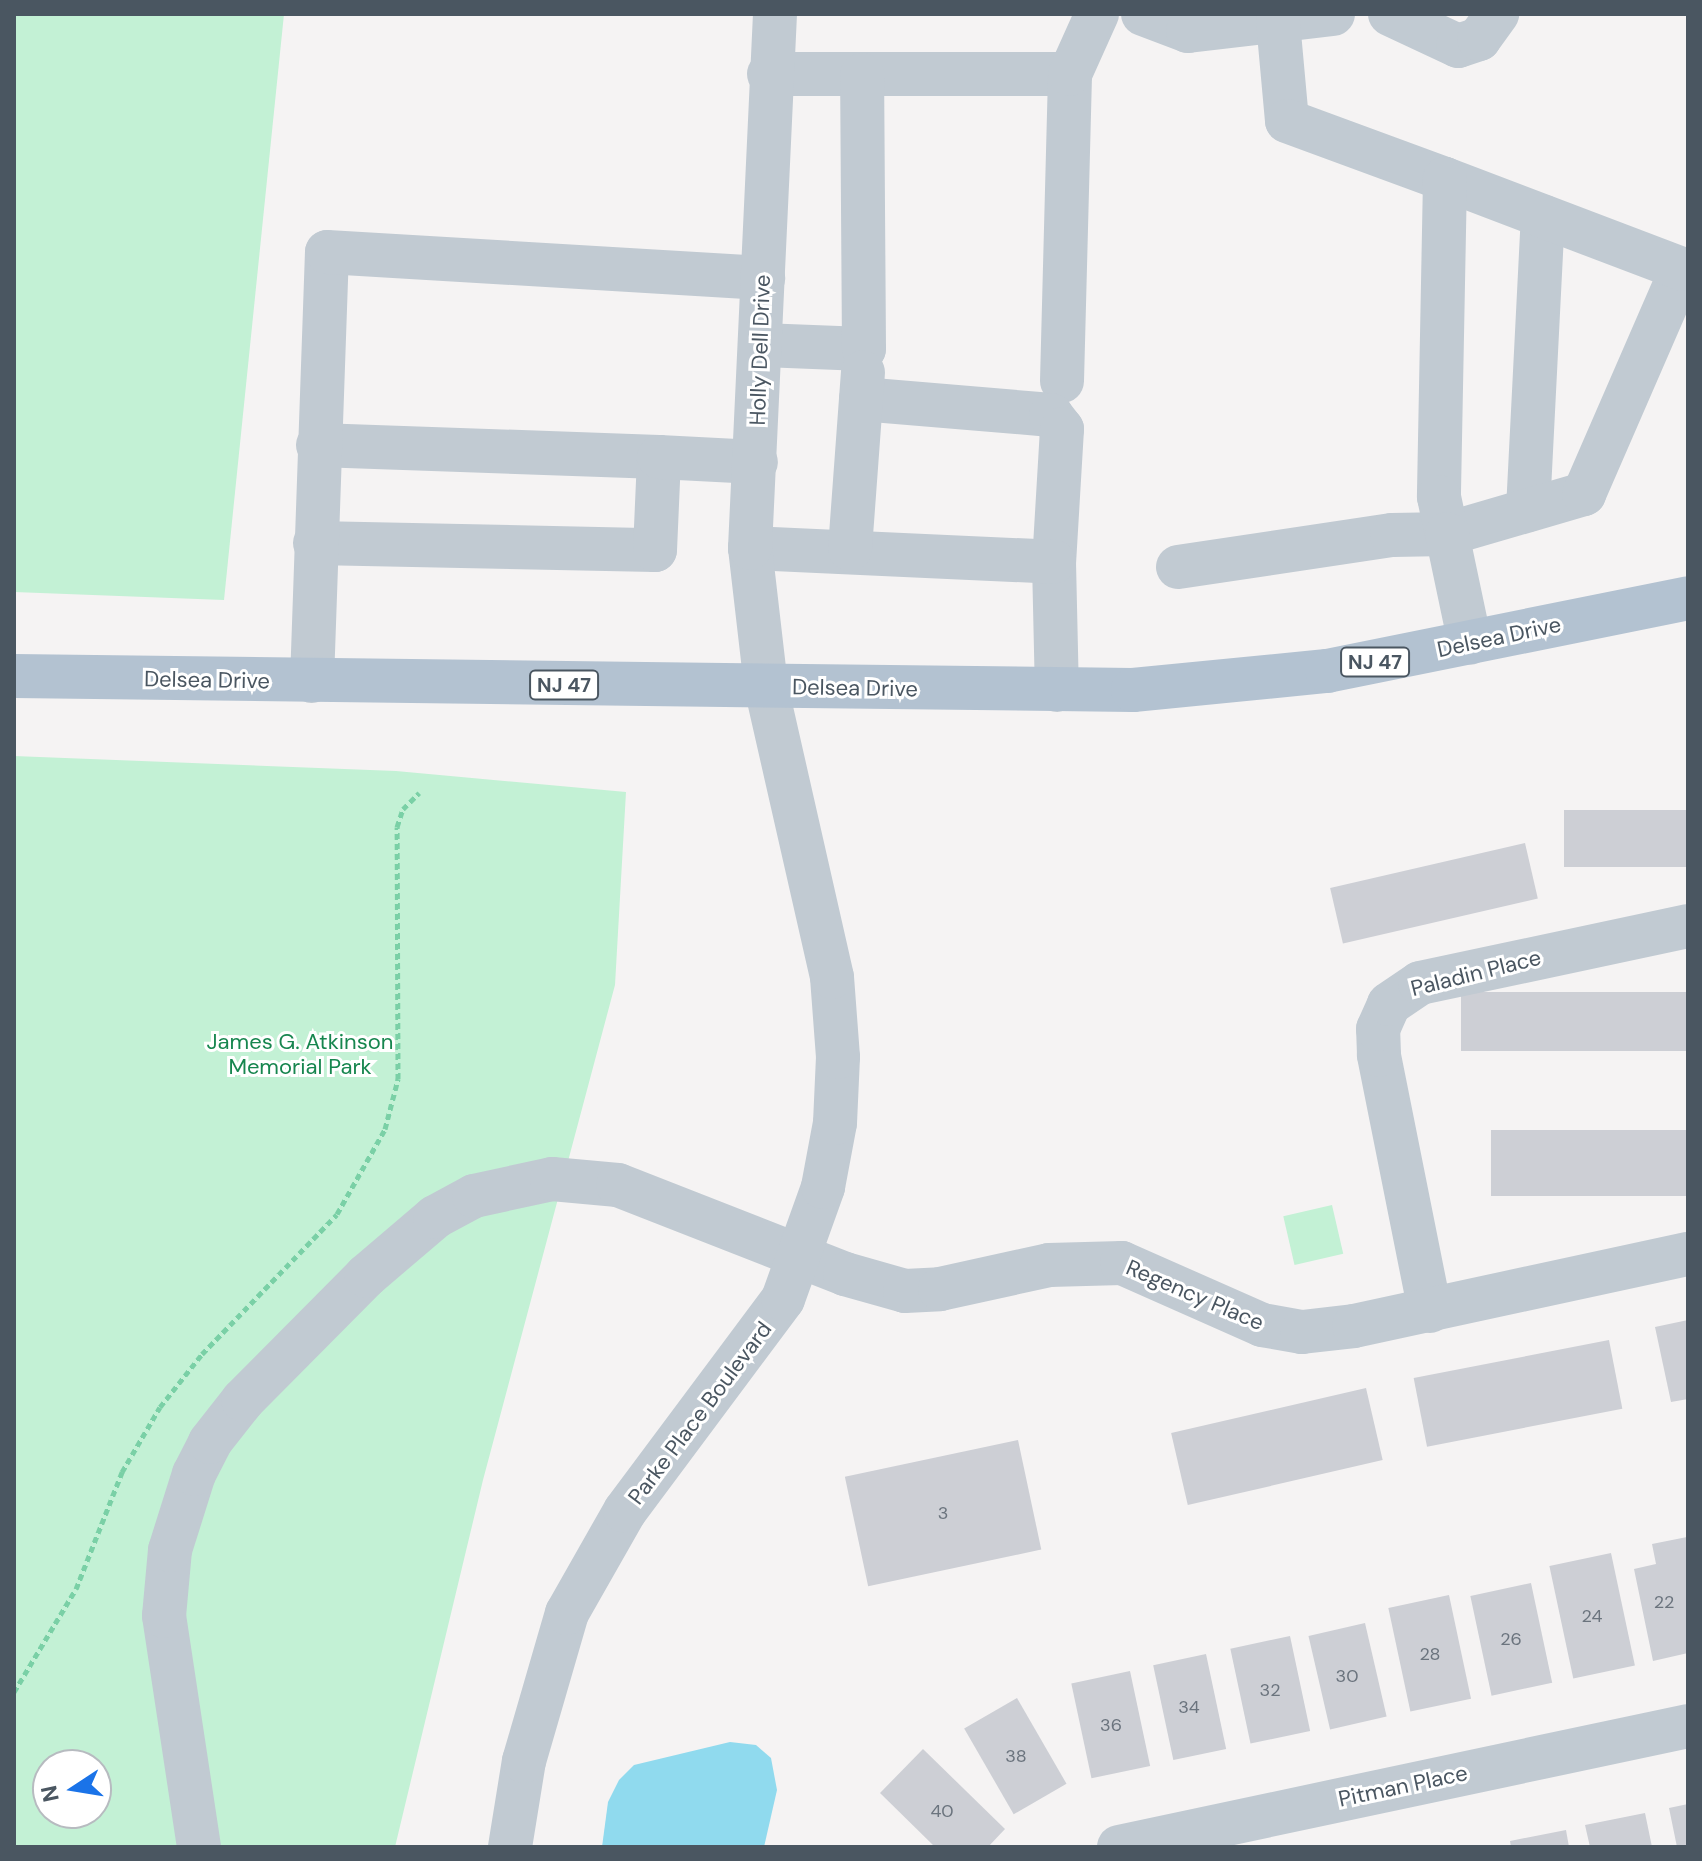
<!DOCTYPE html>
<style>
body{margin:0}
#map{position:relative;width:1702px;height:1861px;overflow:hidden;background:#f5f3f3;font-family:"DM Sans",sans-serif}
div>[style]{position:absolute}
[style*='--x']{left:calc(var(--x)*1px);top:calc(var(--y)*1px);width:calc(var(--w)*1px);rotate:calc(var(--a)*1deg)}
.green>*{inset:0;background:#c3f1d5;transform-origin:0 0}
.water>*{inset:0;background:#90daee}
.building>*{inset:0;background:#cdcfd5;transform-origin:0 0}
.path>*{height:5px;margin-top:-2.5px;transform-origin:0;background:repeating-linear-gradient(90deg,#7ad0a6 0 6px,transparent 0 10px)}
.minor>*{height:44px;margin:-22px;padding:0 22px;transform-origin:22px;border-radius:22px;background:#c1cad2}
.major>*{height:44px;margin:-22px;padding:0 22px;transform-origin:22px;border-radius:22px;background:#b3c2d1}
span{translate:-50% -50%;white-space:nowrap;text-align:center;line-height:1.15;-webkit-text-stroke:6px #fff;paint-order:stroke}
.number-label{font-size:18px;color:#6b747e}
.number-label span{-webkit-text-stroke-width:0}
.shield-label span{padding:2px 6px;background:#fff;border:2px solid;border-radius:6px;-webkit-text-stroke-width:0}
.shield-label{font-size:20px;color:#4a5661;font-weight:700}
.street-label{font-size:22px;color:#4a5661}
.park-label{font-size:22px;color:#17864f}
.frame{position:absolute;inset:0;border:16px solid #4a5661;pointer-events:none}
.north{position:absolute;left:32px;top:1749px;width:80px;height:80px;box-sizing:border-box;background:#fff;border:2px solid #b7bbc0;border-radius:50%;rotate:258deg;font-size:22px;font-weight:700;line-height:32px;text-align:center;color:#4a5661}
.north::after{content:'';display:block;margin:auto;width:28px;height:36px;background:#1a73e8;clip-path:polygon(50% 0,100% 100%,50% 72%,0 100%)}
</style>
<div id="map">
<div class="green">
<i style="clip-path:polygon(14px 14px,284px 14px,224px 600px,14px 592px)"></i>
<i style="clip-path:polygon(evenodd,14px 756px,396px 771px,626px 792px,615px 985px,483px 1480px,395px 1847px,14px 1847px,14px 756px,48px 1765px,96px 1765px,96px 1813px,48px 1813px,48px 1765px)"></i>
<i style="left:1332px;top:1205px;width:50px;height:50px;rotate:77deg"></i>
</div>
<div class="water">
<i style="clip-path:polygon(730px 1742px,756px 1745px,771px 1758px,777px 1790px,764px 1847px,602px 1847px,608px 1802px,619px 1780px,634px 1765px)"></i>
</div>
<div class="building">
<i style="left:1688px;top:810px;width:57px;height:124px;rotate:90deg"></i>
<i style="left:1525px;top:843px;width:57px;height:200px;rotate:77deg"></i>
<i style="left:1688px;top:992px;width:59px;height:227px;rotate:90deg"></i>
<i style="left:1688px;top:1130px;width:66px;height:197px;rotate:90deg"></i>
<i style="clip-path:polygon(1688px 1320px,1688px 1399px,1671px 1402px,1655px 1327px)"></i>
<i style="left:1609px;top:1340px;width:70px;height:199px;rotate:79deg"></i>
<i style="left:1366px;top:1388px;width:74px;height:200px;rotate:77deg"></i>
<i style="left:1018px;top:1440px;width:112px;height:177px;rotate:78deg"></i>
<i style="clip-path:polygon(1687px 1537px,1688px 1653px,1653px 1661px,1634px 1569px,1656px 1564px,1652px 1544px)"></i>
<i style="left:1611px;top:1553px;width:115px;height:63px;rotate:78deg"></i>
<i style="left:1531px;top:1583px;width:102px;height:62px;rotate:78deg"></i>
<i style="left:1449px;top:1595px;width:106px;height:62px;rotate:78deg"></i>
<i style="left:1365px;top:1623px;width:96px;height:58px;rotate:77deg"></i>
<i style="left:1290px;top:1636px;width:97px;height:61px;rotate:78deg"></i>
<i style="left:1206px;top:1654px;width:97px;height:54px;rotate:78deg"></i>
<i style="left:1130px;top:1671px;width:97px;height:60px;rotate:78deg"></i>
<i style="left:1017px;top:1698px;width:99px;height:61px;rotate:60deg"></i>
<i style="clip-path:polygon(923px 1749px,1005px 1829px,988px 1847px,935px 1847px,880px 1793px)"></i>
<i style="clip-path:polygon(1688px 1804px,1688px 1847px,1677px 1847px,1669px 1808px)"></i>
<i style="clip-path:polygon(1645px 1813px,1652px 1847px,1590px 1847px,1585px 1825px)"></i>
<i style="clip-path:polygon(1566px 1830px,1569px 1847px,1511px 1847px,1510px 1841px)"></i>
</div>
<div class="path">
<i style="--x:14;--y:1692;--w:120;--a:-59"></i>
<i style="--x:76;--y:1589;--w:126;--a:-68.5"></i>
<i style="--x:122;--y:1472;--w:75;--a:-59.7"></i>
<i style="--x:160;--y:1407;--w:68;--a:-51.6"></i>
<i style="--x:202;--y:1354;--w:194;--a:-46"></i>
<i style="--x:337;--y:1214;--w:98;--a:-60.5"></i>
<i style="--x:385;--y:1129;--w:52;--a:-75.4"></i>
<i style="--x:398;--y:1079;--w:252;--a:-90.2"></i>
<i style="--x:397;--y:827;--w:19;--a:-72"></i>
<i style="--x:403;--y:809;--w:23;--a:-45"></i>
</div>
<div class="minor">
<i style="--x:1143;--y:14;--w:48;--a:20.7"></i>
<i style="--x:1188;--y:31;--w:146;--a:-6.7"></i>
<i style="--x:1390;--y:14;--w:75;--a:25.2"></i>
<i style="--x:1458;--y:46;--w:22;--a:-18"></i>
<i style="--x:1479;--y:39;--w:31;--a:-54"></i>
<i style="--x:1278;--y:22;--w:99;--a:84.8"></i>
<i style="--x:1287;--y:121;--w:168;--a:20.2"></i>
<i style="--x:769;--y:74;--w:301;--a:0"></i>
<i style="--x:760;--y:345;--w:104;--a:2.2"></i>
<i style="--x:864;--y:349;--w:274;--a:-90.4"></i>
<i style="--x:1062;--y:381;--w:307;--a:-88.5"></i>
<i style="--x:1070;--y:74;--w:66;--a:-65.8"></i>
<i style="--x:861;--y:399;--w:191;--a:4.8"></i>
<i style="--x:1051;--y:415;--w:18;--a:52"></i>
<i style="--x:1062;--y:429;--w:133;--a:93.4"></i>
<i style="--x:1054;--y:562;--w:128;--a:88.7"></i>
<i style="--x:318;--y:445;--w:341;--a:2"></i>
<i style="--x:1528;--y:510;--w:294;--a:-87.1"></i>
<i style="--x:315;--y:543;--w:340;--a:1.2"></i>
<i style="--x:655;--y:550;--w:93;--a:-87.5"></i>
<i style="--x:659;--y:457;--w:97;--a:3"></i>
<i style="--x:750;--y:548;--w:304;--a:2.6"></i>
<i style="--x:850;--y:549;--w:177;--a:-85.8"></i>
<i style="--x:1178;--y:567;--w:216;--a:-8.5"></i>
<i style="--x:1392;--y:535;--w:55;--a:-1"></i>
<i style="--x:1447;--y:534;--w:143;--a:-16.3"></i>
<i style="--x:1584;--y:494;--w:245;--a:-66.5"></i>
<i style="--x:1682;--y:269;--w:254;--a:-159.2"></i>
<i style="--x:1445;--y:179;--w:318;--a:91.1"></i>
<i style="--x:1439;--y:497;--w:38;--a:78"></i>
<i style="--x:1447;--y:534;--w:111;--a:78.1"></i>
<i style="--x:312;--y:681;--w:429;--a:-88"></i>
<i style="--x:327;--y:252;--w:437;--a:3.4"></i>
<i style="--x:1430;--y:1311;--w:261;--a:-101.3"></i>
<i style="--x:1379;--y:1055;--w:26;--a:-92"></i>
<i style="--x:1378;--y:1029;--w:27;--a:-66"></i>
<i style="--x:1389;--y:1004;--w:37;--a:-34"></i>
<i style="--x:1420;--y:983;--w:274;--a:-12"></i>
<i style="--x:199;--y:1847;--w:234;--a:-98.6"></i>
<i style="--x:164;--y:1616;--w:66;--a:-84.8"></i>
<i style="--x:170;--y:1550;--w:80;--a:-72.5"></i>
<i style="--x:194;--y:1474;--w:36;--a:-63"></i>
<i style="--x:210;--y:1442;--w:53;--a:-51.8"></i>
<i style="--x:243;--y:1400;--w:175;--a:-45.2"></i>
<i style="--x:366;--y:1276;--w:91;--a:-40.5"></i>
<i style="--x:435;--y:1217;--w:44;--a:-28.3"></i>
<i style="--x:474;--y:1196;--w:80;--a:-12.3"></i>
<i style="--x:552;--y:1179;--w:66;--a:5.2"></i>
<i style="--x:618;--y:1185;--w:244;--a:21.4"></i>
<i style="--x:845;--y:1274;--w:62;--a:15.8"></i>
<i style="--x:905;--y:1291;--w:35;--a:-3"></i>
<i style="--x:940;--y:1289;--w:112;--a:-12.4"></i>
<i style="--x:1049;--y:1265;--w:73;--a:-1.6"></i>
<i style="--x:1122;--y:1263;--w:153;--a:23.9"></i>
<i style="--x:1262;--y:1325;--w:41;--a:9.9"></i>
<i style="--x:1302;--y:1332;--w:52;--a:-6.6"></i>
<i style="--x:1354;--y:1326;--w:342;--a:-12.2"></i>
<i style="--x:510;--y:1847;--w:87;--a:-80.8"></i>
<i style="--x:524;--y:1761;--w:154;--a:-73.8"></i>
<i style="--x:567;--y:1613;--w:117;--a:-60.4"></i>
<i style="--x:625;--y:1511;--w:264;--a:-53.3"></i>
<i style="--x:783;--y:1299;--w:119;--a:-70.3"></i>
<i style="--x:823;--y:1187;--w:65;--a:-79.4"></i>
<i style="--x:835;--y:1123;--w:66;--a:-87.4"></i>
<i style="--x:838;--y:1057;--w:80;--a:-94.3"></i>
<i style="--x:832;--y:977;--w:298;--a:-102.8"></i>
<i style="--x:766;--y:686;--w:139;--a:-96.6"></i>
<i style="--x:750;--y:548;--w:535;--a:-87.32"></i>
<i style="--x:1119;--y:1847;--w:582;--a:-12.01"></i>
</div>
<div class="major">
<i style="--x:14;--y:676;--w:1119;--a:0.72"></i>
<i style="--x:1133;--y:690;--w:195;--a:-5.6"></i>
<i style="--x:1327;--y:671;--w:368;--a:-11.4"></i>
</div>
<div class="number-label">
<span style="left:943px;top:1513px">3</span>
<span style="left:1664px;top:1602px">22</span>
<span style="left:1592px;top:1616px">24</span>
<span style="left:1511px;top:1639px">26</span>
<span style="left:1430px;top:1654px">28</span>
<span style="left:1347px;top:1676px">30</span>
<span style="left:1270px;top:1690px">32</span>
<span style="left:1189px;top:1707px">34</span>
<span style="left:1111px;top:1725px">36</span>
<span style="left:1016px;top:1756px">38</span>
<span style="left:942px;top:1811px">40</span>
</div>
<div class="shield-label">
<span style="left:1375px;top:662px">NJ 47</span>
<span style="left:564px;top:685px">NJ 47</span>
</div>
<div class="street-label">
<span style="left:760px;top:350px;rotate:-88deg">Holly Dell Drive</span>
<span style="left:1499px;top:637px;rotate:-12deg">Delsea Drive</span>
<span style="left:207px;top:680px;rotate:1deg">Delsea Drive</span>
<span style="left:855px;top:688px;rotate:1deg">Delsea Drive</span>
<span style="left:1476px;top:973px;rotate:-14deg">Paladin Place</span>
<span style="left:1195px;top:1295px;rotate:23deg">Regency Place</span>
<span style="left:700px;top:1413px;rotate:-53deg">Parke Place Boulevard</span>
<span style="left:1403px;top:1786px;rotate:-12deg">Pitman Place</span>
</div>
<div class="park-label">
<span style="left:300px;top:1054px">James G. Atkinson<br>Memorial Park</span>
</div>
<div class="frame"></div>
<div class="north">N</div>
</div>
